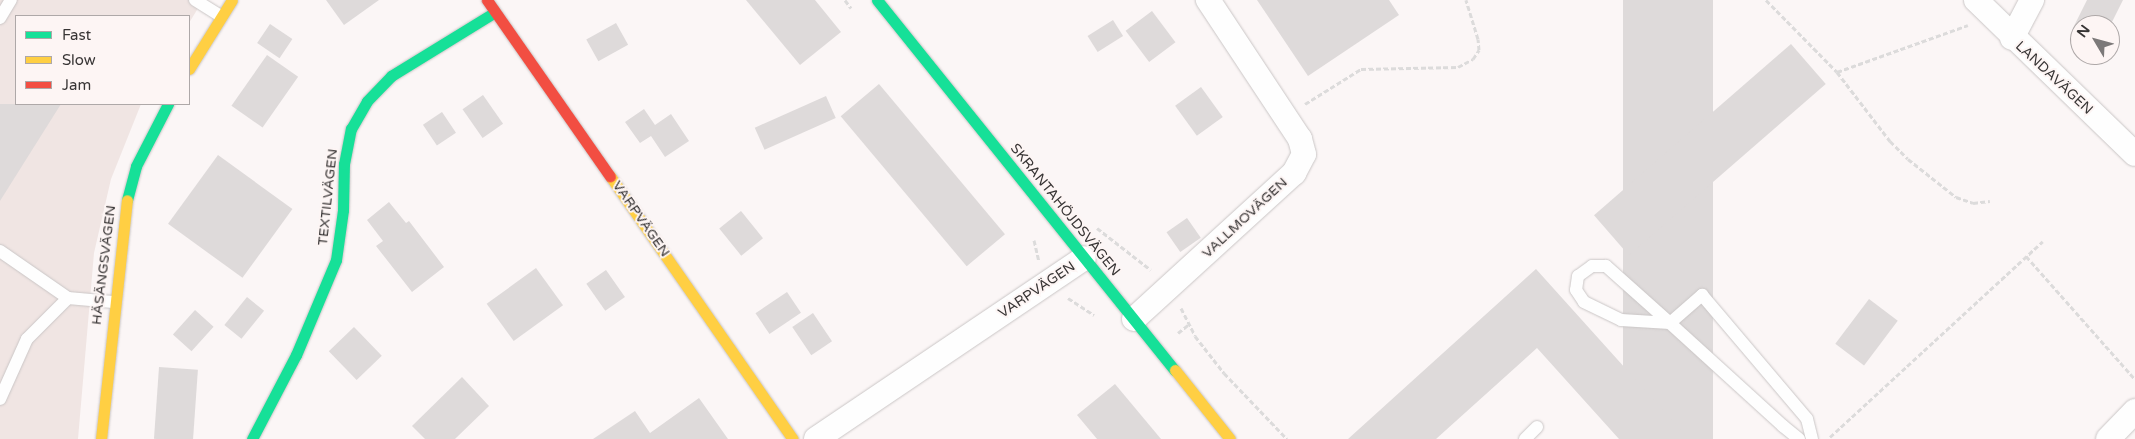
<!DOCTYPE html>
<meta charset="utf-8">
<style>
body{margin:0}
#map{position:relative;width:2135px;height:439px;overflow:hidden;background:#fbf6f6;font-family:"Varela Round",sans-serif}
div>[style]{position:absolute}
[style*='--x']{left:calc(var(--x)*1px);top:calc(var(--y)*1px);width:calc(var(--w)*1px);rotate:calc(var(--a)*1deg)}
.built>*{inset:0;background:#f0e5e3}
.building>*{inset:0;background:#dedada;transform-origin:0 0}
.path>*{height:3px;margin-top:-1.5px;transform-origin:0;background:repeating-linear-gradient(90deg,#dcdbdb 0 5px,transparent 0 7.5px)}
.roads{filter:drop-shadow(0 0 1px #cac6c6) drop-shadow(0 0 1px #cac6c6)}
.lane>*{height:12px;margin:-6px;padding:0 6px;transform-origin:6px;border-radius:6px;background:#fefefe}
.street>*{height:24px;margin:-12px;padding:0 12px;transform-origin:12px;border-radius:12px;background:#fefefe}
.fast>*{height:11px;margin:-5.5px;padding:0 5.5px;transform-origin:5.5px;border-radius:5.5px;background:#16e098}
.slow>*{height:11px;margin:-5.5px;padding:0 5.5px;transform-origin:5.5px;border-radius:5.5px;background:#ffcf43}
.jam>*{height:11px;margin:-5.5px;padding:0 5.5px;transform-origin:5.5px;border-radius:5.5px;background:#f24e42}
span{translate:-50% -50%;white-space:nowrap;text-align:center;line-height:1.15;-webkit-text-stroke:4px #fdf5f4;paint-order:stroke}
.street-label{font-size:14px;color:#383535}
.legend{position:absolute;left:15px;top:15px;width:175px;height:90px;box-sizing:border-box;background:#fdf5f4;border:1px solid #aea8a8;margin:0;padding:6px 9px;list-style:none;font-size:15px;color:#383535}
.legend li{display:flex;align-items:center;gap:10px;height:25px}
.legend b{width:25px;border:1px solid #aea8a8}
.north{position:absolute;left:2070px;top:15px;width:50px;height:50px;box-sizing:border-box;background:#fdf5f4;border:1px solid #aea8a8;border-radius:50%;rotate:307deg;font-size:14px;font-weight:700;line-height:20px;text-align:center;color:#383535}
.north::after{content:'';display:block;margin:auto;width:18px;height:22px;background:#7c7979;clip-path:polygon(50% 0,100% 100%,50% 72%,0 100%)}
</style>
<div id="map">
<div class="built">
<i style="clip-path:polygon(0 0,203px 0,189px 23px,189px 16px,16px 16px,16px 104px,141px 104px,111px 179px,94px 253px,78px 439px,0 439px)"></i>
</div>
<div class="building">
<i style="clip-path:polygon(326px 0,379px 0,344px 25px)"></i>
<i style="clip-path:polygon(746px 0,815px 0,841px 32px,800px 65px)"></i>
<i style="clip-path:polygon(1257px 0,1389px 0,1399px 15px,1308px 76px)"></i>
<i style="left:1623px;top:0;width:90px;height:503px"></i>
<i style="clip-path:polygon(2087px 0,2123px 0,2110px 26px,2080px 25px,2080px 31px,2073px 28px)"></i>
<i style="left:1152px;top:11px;width:39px;height:33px;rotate:53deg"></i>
<i style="left:1113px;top:20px;width:19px;height:30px;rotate:58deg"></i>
<i style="left:616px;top:23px;width:25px;height:34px;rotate:61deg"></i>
<i style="left:270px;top:24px;width:27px;height:23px;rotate:34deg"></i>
<i style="left:1791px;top:44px;width:53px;height:261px;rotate:49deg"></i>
<i style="left:267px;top:55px;width:38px;height:62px;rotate:35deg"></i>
<i style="left:879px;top:84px;width:196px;height:50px;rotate:50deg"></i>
<i style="left:1201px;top:87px;width:37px;height:32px;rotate:54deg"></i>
<i style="left:483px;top:95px;width:35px;height:25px;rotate:55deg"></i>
<i style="left:826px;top:96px;width:24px;height:78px;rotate:66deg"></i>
<i style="clip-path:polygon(0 104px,61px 104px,0 201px)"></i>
<i style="clip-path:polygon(644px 109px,655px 125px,671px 114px,689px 141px,665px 157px,651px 136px,640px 143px,625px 122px)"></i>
<i style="left:442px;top:112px;width:25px;height:23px;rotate:56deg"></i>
<i style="left:218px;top:155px;width:92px;height:85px;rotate:36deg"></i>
<i style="clip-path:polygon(389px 202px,406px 223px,409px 221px,444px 267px,412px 292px,376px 246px,383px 241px,367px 220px)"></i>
<i style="left:741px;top:211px;width:35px;height:28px;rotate:51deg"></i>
<i style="left:1187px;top:218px;width:24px;height:25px;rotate:55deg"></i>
<i style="left:536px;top:268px;width:46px;height:61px;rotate:54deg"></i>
<i style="clip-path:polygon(1536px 269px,1689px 439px,1619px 439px,1537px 348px,1436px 439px,1348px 439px)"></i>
<i style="left:606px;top:270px;width:33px;height:24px;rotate:55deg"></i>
<i style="left:787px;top:292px;width:25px;height:38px;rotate:56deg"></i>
<i style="left:247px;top:297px;width:22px;height:36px;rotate:39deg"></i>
<i style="left:1869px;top:299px;width:36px;height:56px;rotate:37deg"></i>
<i style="left:195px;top:310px;width:25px;height:33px;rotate:42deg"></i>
<i style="left:813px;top:313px;width:34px;height:25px;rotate:56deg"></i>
<i style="left:354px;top:327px;width:40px;height:35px;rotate:46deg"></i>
<i style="left:159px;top:367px;width:39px;height:72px;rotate:4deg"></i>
<i style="clip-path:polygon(462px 377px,489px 406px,455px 439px,425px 439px,412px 426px)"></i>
<i style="clip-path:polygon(1115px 384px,1161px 439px,1097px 439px,1077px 415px)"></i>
<i style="clip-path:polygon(699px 398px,728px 439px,593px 439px,635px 411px,650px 433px)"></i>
</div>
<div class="path">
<i style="--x:845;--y:0;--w:10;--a:53"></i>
<i style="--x:1766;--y:0;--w:101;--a:45.4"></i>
<i style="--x:1837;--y:72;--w:139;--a:-19.7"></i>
<i style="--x:1837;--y:72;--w:87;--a:52.5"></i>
<i style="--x:1890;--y:141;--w:25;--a:45"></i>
<i style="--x:1908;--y:159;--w:61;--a:38.4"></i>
<i style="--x:1956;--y:197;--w:18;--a:19"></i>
<i style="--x:1973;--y:203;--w:17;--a:-7"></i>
<i style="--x:1305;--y:104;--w:66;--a:-32"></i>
<i style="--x:1361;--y:69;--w:97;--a:-1.2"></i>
<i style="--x:1458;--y:67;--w:17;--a:-28"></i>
<i style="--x:1473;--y:59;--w:11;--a:-56"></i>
<i style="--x:1479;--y:50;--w:11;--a:-95"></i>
<i style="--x:1478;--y:39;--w:41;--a:-107.1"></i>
<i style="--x:1097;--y:228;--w:68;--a:37.9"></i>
<i style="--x:1034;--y:240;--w:22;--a:77"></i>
<i style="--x:2026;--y:256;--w:164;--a:48.5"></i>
<i style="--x:1068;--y:298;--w:31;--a:33"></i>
<i style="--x:1181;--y:308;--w:31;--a:63"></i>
<i style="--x:1195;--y:336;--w:47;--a:51.9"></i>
<i style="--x:1224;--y:373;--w:91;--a:46.3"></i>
<i style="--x:1178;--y:333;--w:13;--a:-39"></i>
<i style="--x:1830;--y:437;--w:289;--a:-42.6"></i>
</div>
<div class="roads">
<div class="lane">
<i style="--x:195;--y:0;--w:31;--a:32"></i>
<i style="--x:0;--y:18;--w:21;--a:-59"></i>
<i style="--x:0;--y:251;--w:83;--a:34.7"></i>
<i style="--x:0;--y:399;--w:66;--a:-65.8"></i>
<i style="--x:27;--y:339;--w:58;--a:-45"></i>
<i style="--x:68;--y:298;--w:45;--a:5.1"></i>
<i style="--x:1525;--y:439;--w:17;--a:-45"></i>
<i style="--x:1799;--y:439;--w:21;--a:-141"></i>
<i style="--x:1783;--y:426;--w:153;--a:-137.7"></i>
<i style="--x:1670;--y:323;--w:86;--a:-138.3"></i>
<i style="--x:1606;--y:266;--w:14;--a:180"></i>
<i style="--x:1592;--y:266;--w:17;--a:144"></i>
<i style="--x:1578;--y:276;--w:14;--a:98"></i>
<i style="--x:1576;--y:290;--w:14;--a:56"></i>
<i style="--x:1584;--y:302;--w:41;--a:25.9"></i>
<i style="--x:1621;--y:320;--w:49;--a:3.5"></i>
<i style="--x:1670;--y:323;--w:43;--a:-41.2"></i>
<i style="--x:1702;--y:295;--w:162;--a:49.7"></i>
<i style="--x:1807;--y:419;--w:21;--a:76"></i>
</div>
<div class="street">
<i style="--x:1976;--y:0;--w:221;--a:44.1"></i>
<i style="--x:2012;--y:38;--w:43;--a:-62.2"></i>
<i style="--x:1134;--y:319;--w:217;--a:-42.4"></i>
<i style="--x:1294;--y:173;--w:21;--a:-62"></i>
<i style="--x:1304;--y:154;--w:16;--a:-105"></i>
<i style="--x:1300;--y:139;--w:167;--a:-123.5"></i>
<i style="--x:816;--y:439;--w:323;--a:-34"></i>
<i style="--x:2108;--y:439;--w:39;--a:-46"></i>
</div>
<div class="fast">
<i style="--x:877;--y:0;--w:475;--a:51.2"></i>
<i style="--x:127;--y:200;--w:35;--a:-75"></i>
<i style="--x:136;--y:166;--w:70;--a:-62.7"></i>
<i style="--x:252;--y:439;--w:95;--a:-62.4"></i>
<i style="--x:296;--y:355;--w:103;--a:-67.2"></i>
<i style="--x:336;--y:260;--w:50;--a:-82"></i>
<i style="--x:343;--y:210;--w:46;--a:-88.8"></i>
<i style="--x:344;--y:164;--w:36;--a:-79"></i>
<i style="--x:351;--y:129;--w:32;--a:-60"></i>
<i style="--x:367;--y:101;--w:35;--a:-46"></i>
<i style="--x:391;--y:76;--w:122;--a:-31.6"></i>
</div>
<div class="slow">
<i style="--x:189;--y:69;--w:81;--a:-58.1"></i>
<i style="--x:610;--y:176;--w:320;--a:55.2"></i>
<i style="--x:1175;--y:370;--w:88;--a:51.4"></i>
<i style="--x:101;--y:439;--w:240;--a:-83.8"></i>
</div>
<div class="jam">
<i style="--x:487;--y:0;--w:215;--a:55.1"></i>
</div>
</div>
<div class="street-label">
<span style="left:2054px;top:78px;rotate:43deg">LANDAVÄGEN</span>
<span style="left:328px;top:197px;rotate:-84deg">TEXTILVÄGEN</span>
<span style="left:1065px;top:210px;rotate:51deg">SKRANTAHÖJDSVÄGEN</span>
<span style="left:1245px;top:218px;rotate:-43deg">VALLMOVÄGEN</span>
<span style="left:641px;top:219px;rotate:55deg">VARPVÄGEN</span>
<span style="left:104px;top:265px;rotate:-83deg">HÄSÄNGSVÄGEN</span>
<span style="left:1037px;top:290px;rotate:-34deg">VARPVÄGEN</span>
</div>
<ul class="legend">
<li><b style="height:6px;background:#16e098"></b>Fast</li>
<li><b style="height:6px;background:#ffcf43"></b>Slow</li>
<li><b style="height:6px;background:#f24e42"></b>Jam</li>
</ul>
<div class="north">N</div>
</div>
